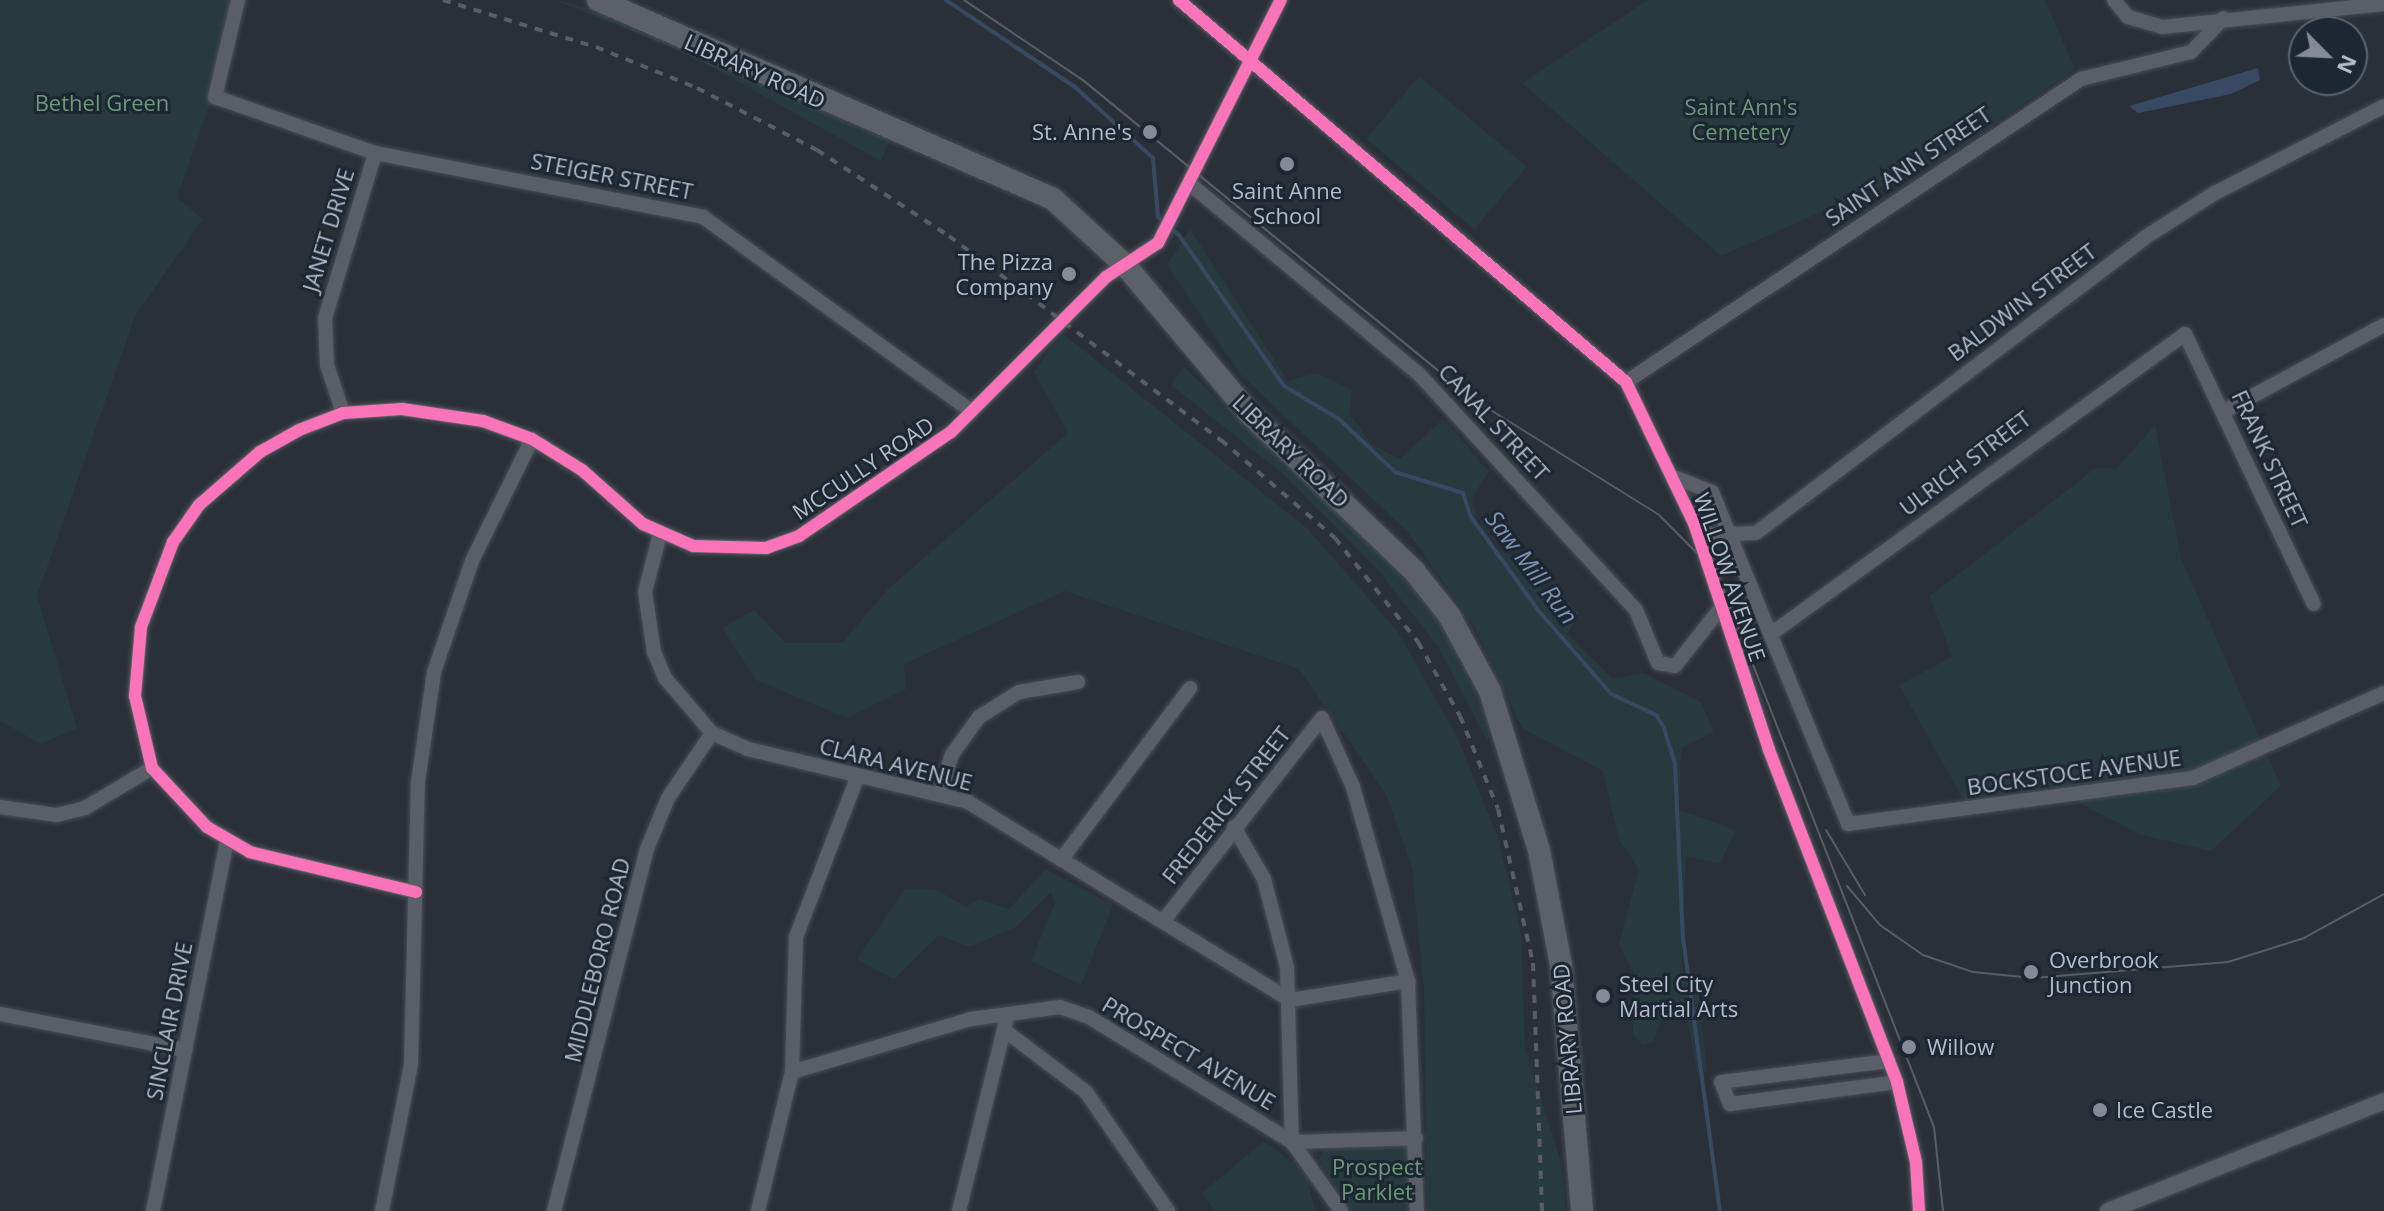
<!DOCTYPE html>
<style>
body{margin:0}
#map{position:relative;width:2384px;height:1211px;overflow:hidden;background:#2a3038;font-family:"Open Sans",sans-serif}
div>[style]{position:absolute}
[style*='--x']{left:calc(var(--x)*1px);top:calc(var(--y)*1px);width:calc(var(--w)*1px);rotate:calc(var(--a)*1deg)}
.green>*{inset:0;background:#273a3e;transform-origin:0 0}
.water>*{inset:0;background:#384963}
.stream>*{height:4px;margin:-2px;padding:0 2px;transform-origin:2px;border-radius:2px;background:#384963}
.roads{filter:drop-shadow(0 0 2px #484c53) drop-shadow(0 0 2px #484c53)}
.minor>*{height:14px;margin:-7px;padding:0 7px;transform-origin:7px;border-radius:7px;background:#5a5e66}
.tertiary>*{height:16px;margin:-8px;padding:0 8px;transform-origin:8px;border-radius:8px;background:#5a5e66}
.primary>*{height:22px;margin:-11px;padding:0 11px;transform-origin:11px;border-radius:11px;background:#5c6168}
.tram>*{height:2px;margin:-1px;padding:0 1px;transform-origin:1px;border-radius:1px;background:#595d64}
.rail>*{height:4px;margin-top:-2px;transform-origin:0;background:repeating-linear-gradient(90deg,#595d64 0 8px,transparent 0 16px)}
.cycleway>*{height:12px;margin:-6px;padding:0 6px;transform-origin:6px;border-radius:6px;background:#fb73b8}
.dots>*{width:22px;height:22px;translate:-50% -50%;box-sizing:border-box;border:4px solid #1d2633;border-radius:50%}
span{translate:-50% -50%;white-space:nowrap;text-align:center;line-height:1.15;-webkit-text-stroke:6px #1d2633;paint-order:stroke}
.street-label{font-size:22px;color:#b4bcc9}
.park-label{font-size:22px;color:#6b9a76}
.poi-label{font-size:22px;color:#b4bcc9}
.right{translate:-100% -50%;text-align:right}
.left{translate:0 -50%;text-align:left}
.water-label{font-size:24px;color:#7c92b1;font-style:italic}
.north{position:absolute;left:2288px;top:16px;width:80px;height:80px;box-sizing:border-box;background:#1d2633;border:2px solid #59626f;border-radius:50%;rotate:114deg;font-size:22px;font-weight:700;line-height:32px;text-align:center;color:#b4bcc9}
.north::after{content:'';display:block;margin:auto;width:28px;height:36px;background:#848b96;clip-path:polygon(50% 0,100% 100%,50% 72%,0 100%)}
</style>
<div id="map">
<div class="green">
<i style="clip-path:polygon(0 0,246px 0,177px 198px,203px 219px,135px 316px,37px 596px,77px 728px,41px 744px,0 721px)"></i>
<i style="clip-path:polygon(555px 0,602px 11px,890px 139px,881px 161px,692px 56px)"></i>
<i style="clip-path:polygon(1648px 0,2045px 0,2075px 69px,1944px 158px,1721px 256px,1522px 83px)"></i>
<i style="left:1419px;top:76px;width:141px;height:82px;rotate:40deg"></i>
<i style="clip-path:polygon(1190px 229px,1288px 381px,1317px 373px,1352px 390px,1349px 413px,1371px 444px,1400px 459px,1443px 419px,1489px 471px,1472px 498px,1481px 538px,1538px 572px,1543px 593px,1564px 597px,1579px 613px,1567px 634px,1613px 679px,1643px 673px,1701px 702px,1714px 732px,1681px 748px,1679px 810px,1736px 830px,1720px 863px,1686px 857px,1681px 968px,1698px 987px,1707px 1072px,1697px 1072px,1686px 1011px,1662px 1015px,1654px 1041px,1642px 1045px,1633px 1034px,1633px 972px,1619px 944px,1639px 869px,1619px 840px,1603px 771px,1522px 728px,1474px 626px,1408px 532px,1239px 373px,1167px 265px)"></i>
<i style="clip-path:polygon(1063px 334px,1308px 529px,1398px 632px,1457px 737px,1498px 838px,1521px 932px,1525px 1049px,1563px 1168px,1566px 1211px,1427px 1211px,1424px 990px,1412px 868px,1386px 794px,1299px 669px,1065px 591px,904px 664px,906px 689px,847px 718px,756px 680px,722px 628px,754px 610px,786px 643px,842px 643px,888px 589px,1068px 433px,1034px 372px)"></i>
<i style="clip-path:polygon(1184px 367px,1365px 536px,1438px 616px,1494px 729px,1487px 740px,1438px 647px,1379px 571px,1283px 474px,1171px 385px)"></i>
<i style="clip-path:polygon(2155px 425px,2181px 558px,2281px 786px,2211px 851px,2141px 835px,2049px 787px,1963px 799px,1899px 685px,1952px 657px,1930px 596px,2097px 467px,2116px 469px)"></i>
<i style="clip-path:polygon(1046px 869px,1113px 905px,1081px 985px,1031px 961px,1055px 903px,1051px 892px,1015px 928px,969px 947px,939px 935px,894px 979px,857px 959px,905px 889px,937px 890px,966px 907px,979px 899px,1009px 909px)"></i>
<i style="clip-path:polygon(1264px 1141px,1306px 1172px,1315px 1211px,1215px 1211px,1202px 1193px)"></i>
<i style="clip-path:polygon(1409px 1144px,1410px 1211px,1348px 1211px,1319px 1160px,1324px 1148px)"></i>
</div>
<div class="water">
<i style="clip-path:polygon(2258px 68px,2260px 80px,2231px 94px,2138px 113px,2129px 106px)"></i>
</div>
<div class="stream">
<i style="--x:946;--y:0;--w:156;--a:34"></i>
<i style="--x:1075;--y:87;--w:105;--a:42.3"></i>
<i style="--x:1153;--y:158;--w:59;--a:85.2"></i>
<i style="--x:1158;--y:217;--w:28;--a:41"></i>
<i style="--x:1179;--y:235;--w:184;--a:55.2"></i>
<i style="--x:1284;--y:386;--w:64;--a:31"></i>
<i style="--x:1339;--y:419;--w:77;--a:43.4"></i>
<i style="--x:1395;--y:472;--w:71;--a:17.2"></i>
<i style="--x:1463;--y:493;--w:25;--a:72"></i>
<i style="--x:1471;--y:517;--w:115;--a:54.2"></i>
<i style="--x:1538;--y:610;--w:111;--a:49"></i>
<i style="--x:1611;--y:694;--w:50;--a:25"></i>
<i style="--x:1656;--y:715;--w:15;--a:58"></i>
<i style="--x:1664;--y:728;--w:38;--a:73"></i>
<i style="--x:1675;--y:764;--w:174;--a:87.4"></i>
<i style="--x:1683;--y:938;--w:275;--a:82.3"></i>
</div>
<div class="roads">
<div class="minor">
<i style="--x:238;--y:0;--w:100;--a:103.3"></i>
<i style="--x:215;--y:97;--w:170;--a:19.3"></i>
<i style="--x:375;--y:153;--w:334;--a:11"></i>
<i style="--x:703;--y:217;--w:332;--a:35.9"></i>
<i style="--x:1179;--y:0;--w:588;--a:40.52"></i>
<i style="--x:1626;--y:382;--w:157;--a:64.3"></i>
<i style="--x:1694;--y:523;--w:239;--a:71.7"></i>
<i style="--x:1769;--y:750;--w:356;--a:68.9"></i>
<i style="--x:1897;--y:1082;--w:82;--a:76.6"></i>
<i style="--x:1916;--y:1162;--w:49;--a:86.5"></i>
<i style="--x:2114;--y:0;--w:22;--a:51"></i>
<i style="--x:2128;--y:17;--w:35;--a:16"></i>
<i style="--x:2162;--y:27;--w:223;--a:-5.9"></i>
<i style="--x:1190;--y:184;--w:296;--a:39.7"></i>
<i style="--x:1418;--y:373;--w:322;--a:47.4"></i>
<i style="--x:1636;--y:610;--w:57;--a:67.5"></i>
<i style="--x:1658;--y:663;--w:17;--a:10"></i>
<i style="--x:1675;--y:666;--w:73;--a:-51.7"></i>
<i style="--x:1626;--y:382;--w:547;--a:-33.66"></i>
<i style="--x:2081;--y:79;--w:113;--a:-13.8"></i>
<i style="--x:2191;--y:52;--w:47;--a:-45.9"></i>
<i style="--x:2223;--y:412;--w:183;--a:-28.4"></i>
<i style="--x:343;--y:413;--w:51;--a:-108.4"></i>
<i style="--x:327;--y:365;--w:47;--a:-92.4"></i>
<i style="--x:325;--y:318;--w:172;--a:-73.1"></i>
<i style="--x:1674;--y:477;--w:41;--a:21.5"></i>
<i style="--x:1712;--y:492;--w:359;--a:67.7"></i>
<i style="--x:1848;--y:824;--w:348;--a:-7.6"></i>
<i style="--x:2193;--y:778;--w:209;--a:-24"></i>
<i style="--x:660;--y:534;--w:60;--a:104.5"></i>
<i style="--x:645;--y:592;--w:61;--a:81.5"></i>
<i style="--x:654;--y:652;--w:28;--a:67"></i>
<i style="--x:665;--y:678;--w:72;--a:49.5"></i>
<i style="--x:712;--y:733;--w:39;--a:24"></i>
<i style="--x:748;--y:749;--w:226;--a:13.5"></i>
<i style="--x:968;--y:802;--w:378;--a:31.6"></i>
<i style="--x:1290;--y:1000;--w:120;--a:-9.1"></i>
<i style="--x:1698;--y:535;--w:58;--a:-2"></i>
<i style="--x:1756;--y:533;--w:487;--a:-37.2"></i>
<i style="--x:2144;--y:238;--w:84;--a:-32.4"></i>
<i style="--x:2215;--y:193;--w:190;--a:-27.2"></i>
<i style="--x:1775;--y:631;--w:506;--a:-35.92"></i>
<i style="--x:2185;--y:334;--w:299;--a:64.5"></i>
<i style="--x:940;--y:793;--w:39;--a:-73"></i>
<i style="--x:951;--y:756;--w:48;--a:-54.3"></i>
<i style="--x:979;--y:717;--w:47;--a:-32"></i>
<i style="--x:1019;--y:692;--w:60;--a:-9.6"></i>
<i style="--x:0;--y:807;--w:58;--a:8"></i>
<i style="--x:57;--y:815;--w:29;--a:-14"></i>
<i style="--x:85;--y:808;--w:78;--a:-30.8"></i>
<i style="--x:1234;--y:827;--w:60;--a:60"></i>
<i style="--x:1264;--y:879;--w:91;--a:75.4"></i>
<i style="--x:1287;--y:967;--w:175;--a:88.4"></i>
<i style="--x:1292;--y:1142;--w:124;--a:-1.8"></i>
<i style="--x:1061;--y:860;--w:215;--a:-53.1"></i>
<i style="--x:416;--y:892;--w:171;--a:-166.5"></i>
<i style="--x:250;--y:852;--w:50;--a:-149.8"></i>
<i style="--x:207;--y:827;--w:81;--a:-133"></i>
<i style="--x:152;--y:768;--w:74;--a:-103.3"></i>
<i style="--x:135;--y:696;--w:69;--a:-85"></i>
<i style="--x:141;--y:627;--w:91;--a:-69.4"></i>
<i style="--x:173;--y:542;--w:45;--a:-54.9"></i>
<i style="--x:199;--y:505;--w:81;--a:-41"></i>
<i style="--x:260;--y:452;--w:45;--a:-29.4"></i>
<i style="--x:299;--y:430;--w:47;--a:-21.1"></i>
<i style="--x:343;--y:413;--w:59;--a:-3.9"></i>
<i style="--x:402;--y:409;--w:82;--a:8.4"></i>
<i style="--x:483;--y:421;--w:52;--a:20.2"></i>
<i style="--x:532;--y:439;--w:59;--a:31.8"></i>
<i style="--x:582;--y:470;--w:81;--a:41.5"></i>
<i style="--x:643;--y:524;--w:55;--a:23.7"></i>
<i style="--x:693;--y:546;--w:73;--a:1.6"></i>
<i style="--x:766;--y:548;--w:35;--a:-20"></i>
<i style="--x:799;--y:536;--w:184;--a:-34.4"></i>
<i style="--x:951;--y:432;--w:219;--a:-45"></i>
<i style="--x:1106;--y:277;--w:62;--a:-33.2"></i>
<i style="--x:1158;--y:243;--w:272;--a:-63.2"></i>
<i style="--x:1164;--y:920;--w:256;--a:-52"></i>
<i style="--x:1322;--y:718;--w:76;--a:65.8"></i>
<i style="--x:1353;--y:787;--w:202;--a:74.2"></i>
<i style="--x:1408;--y:981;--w:230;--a:87.8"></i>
<i style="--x:0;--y:1014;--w:189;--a:11"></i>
<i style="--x:1004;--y:1030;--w:103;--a:37.1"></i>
<i style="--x:1086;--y:1092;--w:145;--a:55.4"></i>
<i style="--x:1889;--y:1061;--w:169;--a:172.9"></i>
<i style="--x:1721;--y:1082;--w:24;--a:68"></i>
<i style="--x:1730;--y:1104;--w:168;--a:-7.5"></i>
<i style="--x:792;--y:1072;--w:187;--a:-16.5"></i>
<i style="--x:971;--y:1019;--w:90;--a:-7.7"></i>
<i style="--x:1060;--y:1007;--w:31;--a:19"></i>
<i style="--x:1089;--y:1017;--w:238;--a:31.6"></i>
<i style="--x:1292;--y:1142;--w:85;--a:54.6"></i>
<i style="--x:153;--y:1211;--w:377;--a:-78.7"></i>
<i style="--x:382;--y:1211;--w:150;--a:-78.8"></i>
<i style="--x:411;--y:1064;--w:282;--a:-88.6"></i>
<i style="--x:418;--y:782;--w:111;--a:-81.7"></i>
<i style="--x:434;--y:672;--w:117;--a:-71.1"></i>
<i style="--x:472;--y:561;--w:136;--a:-63.8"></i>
<i style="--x:554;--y:1211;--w:374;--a:-75.6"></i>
<i style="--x:647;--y:849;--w:55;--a:-67.6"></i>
<i style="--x:668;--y:798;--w:78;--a:-55.9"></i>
<i style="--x:758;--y:1211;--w:143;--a:-76.3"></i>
<i style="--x:792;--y:1072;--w:135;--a:-88.3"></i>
<i style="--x:796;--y:937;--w:170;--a:-69"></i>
<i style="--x:959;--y:1211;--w:196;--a:-76.1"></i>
</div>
<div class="tertiary">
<i style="--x:2108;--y:1211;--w:297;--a:-21.7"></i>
</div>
<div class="primary">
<i style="--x:598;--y:0;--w:497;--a:23.6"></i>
<i style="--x:1053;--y:199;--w:98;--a:42.5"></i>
<i style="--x:1125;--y:265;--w:196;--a:50"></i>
<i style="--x:1251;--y:415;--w:226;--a:43.7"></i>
<i style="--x:1414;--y:571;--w:56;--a:51.5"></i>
<i style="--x:1449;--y:615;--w:86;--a:61.7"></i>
<i style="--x:1490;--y:691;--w:166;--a:72.9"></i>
<i style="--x:1539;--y:850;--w:117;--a:79.2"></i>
<i style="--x:1561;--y:965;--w:247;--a:85.1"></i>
</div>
</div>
<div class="tram">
<i style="--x:964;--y:0;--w:145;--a:34"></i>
<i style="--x:1084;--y:81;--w:502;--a:39.27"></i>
<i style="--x:1473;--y:399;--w:219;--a:31.9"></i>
<i style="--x:1659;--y:515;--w:66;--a:45"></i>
<i style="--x:1706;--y:562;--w:26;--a:54"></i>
<i style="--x:1721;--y:583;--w:584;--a:68.62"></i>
<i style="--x:1934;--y:1127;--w:84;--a:83.9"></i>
<i style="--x:1826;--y:830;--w:76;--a:59"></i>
<i style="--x:1847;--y:886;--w:51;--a:49.8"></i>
<i style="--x:1880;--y:925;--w:52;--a:34.9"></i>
<i style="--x:1923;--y:955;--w:53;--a:18.8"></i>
<i style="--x:1973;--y:972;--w:60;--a:5.7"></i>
<i style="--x:2033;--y:978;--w:196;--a:-4.7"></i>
<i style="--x:2228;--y:962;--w:80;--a:-17.5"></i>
<i style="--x:2304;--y:938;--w:91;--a:-28.8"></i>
</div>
<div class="rail">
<i style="--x:443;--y:0;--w:160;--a:17.1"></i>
<i style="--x:596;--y:47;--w:109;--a:22.1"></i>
<i style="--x:697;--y:88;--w:135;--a:27.3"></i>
<i style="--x:817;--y:150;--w:158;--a:33.1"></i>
<i style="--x:949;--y:236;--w:340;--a:36.9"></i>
<i style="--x:1221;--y:440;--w:150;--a:40.7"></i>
<i style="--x:1335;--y:538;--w:133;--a:51.4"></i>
<i style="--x:1418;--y:642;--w:85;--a:60.4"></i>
<i style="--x:1460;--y:716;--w:100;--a:67.8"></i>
<i style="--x:1498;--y:809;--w:158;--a:77.2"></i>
<i style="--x:1533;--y:963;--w:248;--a:87.9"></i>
</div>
<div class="cycleway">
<i style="--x:1179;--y:0;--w:588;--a:40.52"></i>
<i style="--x:1626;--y:382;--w:157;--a:64.3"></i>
<i style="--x:1694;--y:523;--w:239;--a:71.7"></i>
<i style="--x:1769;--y:750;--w:356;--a:68.9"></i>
<i style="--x:1897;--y:1082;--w:82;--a:76.6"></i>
<i style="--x:1916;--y:1162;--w:49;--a:86.5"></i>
<i style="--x:416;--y:892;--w:171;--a:-166.5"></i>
<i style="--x:250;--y:852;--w:50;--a:-149.8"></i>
<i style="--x:207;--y:827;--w:81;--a:-133"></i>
<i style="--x:152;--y:768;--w:74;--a:-103.3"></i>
<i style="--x:135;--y:696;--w:69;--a:-85"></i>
<i style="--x:141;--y:627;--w:91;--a:-69.4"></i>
<i style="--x:173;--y:542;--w:45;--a:-54.9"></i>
<i style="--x:199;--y:505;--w:81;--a:-41"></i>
<i style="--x:260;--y:452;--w:45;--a:-29.4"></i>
<i style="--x:299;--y:430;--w:47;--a:-21.1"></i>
<i style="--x:343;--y:413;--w:59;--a:-3.9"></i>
<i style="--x:402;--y:409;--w:82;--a:8.4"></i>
<i style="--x:483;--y:421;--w:52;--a:20.2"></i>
<i style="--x:532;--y:439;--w:59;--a:31.8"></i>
<i style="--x:582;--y:470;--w:81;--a:41.5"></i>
<i style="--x:643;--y:524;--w:55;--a:23.7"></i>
<i style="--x:693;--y:546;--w:73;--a:1.6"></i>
<i style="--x:766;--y:548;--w:35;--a:-20"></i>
<i style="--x:799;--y:536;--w:184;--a:-34.4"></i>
<i style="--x:951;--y:432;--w:219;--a:-45"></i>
<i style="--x:1106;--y:277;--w:62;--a:-33.2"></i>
<i style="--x:1158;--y:243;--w:272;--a:-63.2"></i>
</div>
<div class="dots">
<i style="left:1150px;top:132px;background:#848b96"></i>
<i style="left:1287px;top:164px;background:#848b96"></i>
<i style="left:1069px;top:274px;background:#848b96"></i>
<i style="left:2031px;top:972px;background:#848b96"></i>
<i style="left:1603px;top:996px;background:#848b96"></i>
<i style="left:1909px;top:1047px;background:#848b96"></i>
<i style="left:2100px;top:1110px;background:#848b96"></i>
</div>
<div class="street-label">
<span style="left:755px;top:71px;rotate:24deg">LIBRARY ROAD</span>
<span style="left:1908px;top:166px;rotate:-34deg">SAINT ANN STREET</span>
<span style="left:612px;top:176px;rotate:11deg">STEIGER STREET</span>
<span style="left:328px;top:230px;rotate:-73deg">JANET DRIVE</span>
<span style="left:2022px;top:302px;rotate:-37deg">BALDWIN STREET</span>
<span style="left:1494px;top:422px;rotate:47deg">CANAL STREET</span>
<span style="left:1291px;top:451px;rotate:44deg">LIBRARY ROAD</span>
<span style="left:2270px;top:459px;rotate:65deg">FRANK STREET</span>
<span style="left:1965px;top:463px;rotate:-37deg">ULRICH STREET</span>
<span style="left:863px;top:468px;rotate:-34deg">MCCULLY ROAD</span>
<span style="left:1730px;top:577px;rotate:71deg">WILLOW AVENUE</span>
<span style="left:896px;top:764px;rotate:14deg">CLARA AVENUE</span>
<span style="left:2074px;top:772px;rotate:-8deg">BOCKSTOCE AVENUE</span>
<span style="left:1226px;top:805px;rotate:-52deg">FREDERICK STREET</span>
<span style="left:597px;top:960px;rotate:-76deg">MIDDLEBORO ROAD</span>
<span style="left:169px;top:1021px;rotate:-79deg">SINCLAIR DRIVE</span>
<span style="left:1567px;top:1039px;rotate:-95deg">LIBRARY ROAD</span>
<span style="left:1189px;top:1053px;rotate:31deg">PROSPECT AVENUE</span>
</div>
<div class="park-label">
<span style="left:102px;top:103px">Bethel Green</span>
<span style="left:1741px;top:119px">Saint Ann's<br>Cemetery</span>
<span style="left:1377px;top:1179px">Prospect<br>Parklet</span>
</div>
<div class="poi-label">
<span class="right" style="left:1132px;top:132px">St. Anne's</span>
<span style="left:1287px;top:203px">Saint Anne<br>School</span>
<span class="right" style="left:1053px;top:274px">The Pizza<br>Company</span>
<span class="left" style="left:2049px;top:972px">Overbrook<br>Junction</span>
<span class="left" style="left:1619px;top:996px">Steel City<br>Martial Arts</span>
<span class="left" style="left:1927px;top:1047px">Willow</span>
<span class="left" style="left:2116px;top:1110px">Ice Castle</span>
</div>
<div class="water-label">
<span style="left:1532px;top:567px;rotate:53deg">Saw Mill Run</span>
</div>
<div class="north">N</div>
</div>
